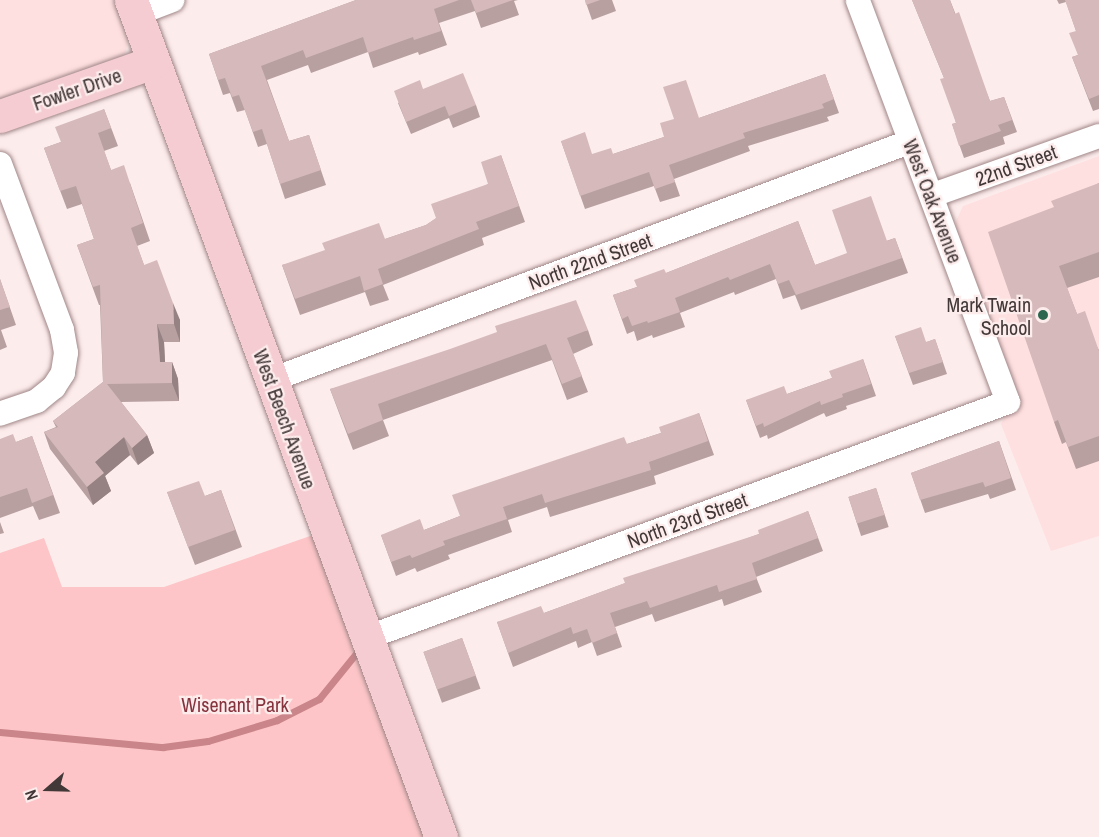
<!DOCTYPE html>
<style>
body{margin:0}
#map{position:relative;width:1099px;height:837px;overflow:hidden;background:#fdecec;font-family:"Archivo Narrow",sans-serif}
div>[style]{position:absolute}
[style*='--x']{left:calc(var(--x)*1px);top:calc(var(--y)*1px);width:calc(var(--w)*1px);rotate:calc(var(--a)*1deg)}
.built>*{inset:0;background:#ffe0e1}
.green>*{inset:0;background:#fdc5c7}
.stream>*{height:7px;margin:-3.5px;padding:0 3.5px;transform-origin:3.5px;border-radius:3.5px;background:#c98589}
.roads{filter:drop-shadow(0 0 2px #a08687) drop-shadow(0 0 2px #a08687)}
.street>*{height:24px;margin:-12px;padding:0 12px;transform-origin:12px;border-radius:12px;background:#fff}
.secondary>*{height:33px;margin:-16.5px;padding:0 16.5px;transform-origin:16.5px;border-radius:16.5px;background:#f4ccd1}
.wall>*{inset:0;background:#b8a0a1;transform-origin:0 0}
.shaded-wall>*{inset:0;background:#968283}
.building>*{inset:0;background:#d6babb;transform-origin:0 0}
.dots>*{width:16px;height:16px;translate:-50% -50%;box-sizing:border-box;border:3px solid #fdecec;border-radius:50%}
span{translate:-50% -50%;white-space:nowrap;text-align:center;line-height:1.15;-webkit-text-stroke:4.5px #fdecec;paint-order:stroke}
.street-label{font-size:20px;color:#433838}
.poi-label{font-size:20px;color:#433838}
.right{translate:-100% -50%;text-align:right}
.park-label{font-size:20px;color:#86333d}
.north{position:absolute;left:18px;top:759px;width:60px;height:60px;-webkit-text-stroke:4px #fdecec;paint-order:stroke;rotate:250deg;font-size:16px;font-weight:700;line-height:24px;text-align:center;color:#433838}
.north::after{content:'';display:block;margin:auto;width:21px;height:27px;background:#433838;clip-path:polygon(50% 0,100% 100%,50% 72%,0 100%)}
</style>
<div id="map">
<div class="built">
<i style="clip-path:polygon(0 0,114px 0,128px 37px,126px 52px,115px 64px,0 107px)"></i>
<i style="clip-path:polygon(1099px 156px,1099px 536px,1051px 551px,1001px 424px,1017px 392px,957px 237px,956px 221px,963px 206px)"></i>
</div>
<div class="green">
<i style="clip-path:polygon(316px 534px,426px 837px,0 837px,0 553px,44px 538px,62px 587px,164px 587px)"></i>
</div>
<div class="stream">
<i style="--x:0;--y:732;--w:164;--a:5.3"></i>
<i style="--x:163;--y:747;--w:45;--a:-7.6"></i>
<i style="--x:208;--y:741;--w:72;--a:-16.9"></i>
<i style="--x:277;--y:720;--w:47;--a:-26.6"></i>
<i style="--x:319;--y:699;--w:62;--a:-50.9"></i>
</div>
<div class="roads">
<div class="street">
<i style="--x:136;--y:14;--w:39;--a:-21"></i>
<i style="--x:0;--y:164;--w:177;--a:69.5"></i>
<i style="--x:62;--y:330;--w:23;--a:80"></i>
<i style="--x:66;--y:353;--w:20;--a:99"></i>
<i style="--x:63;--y:373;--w:17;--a:123"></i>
<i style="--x:54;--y:387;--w:22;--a:141"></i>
<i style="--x:37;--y:401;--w:39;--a:161"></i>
<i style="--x:933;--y:195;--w:176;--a:-19.6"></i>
<i style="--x:271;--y:380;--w:681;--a:-20.46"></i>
<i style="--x:366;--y:638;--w:684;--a:-20.18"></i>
<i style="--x:1008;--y:402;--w:429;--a:-110.5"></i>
</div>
<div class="secondary">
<i style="--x:131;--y:0;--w:893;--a:69.68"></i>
<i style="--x:0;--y:116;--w:162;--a:-19.4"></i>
</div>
</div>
<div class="wall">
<i style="clip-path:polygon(356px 0,518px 0,514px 1px,519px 15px,481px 28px,475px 11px,439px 23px,447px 45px,419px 55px,418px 52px,373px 68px,368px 52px,311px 73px,308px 65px,267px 80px,289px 141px,309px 135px,326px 185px,285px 199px,267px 144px,258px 147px,245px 110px,237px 112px,230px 93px,223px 95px,209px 54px)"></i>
<i style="clip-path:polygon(585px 0,612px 0,616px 11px,592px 20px)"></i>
<i style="clip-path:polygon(912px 0,950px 0,990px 101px,1004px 97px,1017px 132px,1003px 137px,1005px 144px,964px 158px,952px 124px,956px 123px,944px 78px)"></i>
<i style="clip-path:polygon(1057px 0,1099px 0,1099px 109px,1093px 111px,1072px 57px,1078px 55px,1076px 31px,1066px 2px,1059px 4px)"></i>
<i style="clip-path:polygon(825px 74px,839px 113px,827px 117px,829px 121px,748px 146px,750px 151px,674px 179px,680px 196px,660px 202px,654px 186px,585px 209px,561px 141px,592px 154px,613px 154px,664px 137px,699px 118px)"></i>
<i style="clip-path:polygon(423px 89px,476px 105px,480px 117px,453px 128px,449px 118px,411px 134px,398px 103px)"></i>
<i style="clip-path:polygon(104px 109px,118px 146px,104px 151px,111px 170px,130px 183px,150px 241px,137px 246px,144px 265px,180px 320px,180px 342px,164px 342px,165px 362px,172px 362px,178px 379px,179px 401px,121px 402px,147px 435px,154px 453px,138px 465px,130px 455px,105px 476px,111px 491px,93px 505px,50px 449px,44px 432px,56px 427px,53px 421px,103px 382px,100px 305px,99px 305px,77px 245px,94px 239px,82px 204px,67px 209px,44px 148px,61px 142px)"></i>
<i style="clip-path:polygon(501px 155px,525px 222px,482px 238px,484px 245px,383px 285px,389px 300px,370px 306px,365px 292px,300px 315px,282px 265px,385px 239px,426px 225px,488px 184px)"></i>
<i style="clip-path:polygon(1099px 183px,1099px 277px,1067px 288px,1077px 314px,1099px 350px,1099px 461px,1076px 469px,1066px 442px,1062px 444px,1054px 422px,1054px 207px)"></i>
<i style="clip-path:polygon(798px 221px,815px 265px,895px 238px,908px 273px,801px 310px,795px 295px,783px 299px,776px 279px,735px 295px,734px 292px,680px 313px,685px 327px,653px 338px,652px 335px,637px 341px,634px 331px,627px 334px,613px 295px,637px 287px,666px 273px)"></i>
<i style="clip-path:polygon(0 279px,16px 325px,1px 330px,7px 347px,0 350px)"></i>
<i style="clip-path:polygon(588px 330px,593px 345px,573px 354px,588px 392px,567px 400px,552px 360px,383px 420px,389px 436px,353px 450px,330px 389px)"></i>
<i style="clip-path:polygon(895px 336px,927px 342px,935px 339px,947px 374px,913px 385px)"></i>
<i style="clip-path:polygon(863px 359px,876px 396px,846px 406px,847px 409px,826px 417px,824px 413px,768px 439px,767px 435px,760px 438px,746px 400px,787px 394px,832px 378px)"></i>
<i style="clip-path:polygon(699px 413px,714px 455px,654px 476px,656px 484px,621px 495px,550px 517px,547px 507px,508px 520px,512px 532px,448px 555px,450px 559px,417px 572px,415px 568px,396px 576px,381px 535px,424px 530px,460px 516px,627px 444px,661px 433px)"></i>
<i style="clip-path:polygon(32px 436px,60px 513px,39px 520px,33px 506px,0 518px,0 439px,16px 442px)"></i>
<i style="clip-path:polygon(999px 441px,1016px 490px,990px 499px,988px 494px,925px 513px,911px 473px)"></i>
<i style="left:876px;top:488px;width:41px;height:29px;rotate:72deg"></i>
<i style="clip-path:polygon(221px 490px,242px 547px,195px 565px,167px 492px,205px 496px)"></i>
<i style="clip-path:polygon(808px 511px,823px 551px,756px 577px,762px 592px,724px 606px,722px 599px,655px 622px,652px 614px,615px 627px,622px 647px,597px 656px,592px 642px,578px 648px,576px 641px,513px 667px,497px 622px,544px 613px,759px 534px)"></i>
<i style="clip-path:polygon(0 522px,4px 533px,0 534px)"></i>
<i style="left:462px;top:638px;width:54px;height:41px;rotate:70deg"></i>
</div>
<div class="shaded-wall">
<i style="clip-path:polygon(173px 303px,180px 320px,180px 342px,174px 324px)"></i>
<i style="clip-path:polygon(157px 324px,164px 342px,166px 380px,160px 362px)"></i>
<i style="clip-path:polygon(172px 362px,178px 379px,179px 401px,172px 383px)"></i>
<i style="clip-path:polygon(147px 435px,154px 453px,138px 465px,132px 448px)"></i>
<i style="clip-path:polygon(124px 437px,130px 455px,105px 476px,111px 491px,93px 505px,87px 487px,95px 462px)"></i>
</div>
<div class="building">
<i style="clip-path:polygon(356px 0,459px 0,434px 9px,441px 31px,414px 40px,413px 37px,368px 53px,363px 37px,306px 58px,303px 50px,261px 66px,289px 141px,309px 135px,321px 170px,280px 184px,262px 129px,253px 132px,239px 95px,232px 97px,225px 78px,218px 80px,209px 54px)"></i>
<i style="clip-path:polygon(471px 0,513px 0,476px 13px)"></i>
<i style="clip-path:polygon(585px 0,600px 0,586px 5px)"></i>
<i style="clip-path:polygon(912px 0,950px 0,955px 14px,959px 12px,990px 101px,1004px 97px,1012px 120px,998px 125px,1001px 131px,959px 146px,952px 124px,956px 123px,940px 79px,944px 78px)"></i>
<i style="clip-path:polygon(1065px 0,1099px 0,1099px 95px,1089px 99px,1072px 57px,1078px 55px,1069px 33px,1076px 31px)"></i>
<i style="clip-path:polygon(463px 73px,476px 105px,449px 116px,445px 106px,406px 122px,394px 91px,420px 80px,423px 89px)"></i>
<i style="clip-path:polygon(825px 74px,834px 99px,822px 104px,824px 108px,743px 133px,745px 138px,669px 165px,675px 182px,655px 189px,649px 172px,580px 196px,561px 141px,585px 132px,592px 154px,611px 148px,613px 154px,664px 137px,660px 123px,674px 119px,663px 87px,686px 80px,699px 118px)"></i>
<i style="clip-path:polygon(104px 109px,111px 128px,98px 133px,111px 170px,124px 165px,143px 223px,131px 228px,144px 265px,157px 260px,173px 303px,174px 324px,157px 324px,160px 362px,172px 362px,172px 383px,107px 384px,147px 435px,132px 448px,124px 437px,95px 462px,104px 473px,87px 487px,44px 432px,58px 427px,53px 421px,103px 382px,100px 285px,93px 287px,77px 245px,94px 239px,76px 186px,60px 191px,44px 148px,61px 142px,55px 127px)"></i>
<i style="clip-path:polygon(501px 155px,519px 206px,476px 222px,479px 229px,378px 269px,383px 284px,364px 291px,360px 276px,295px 299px,282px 265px,325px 250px,322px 243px,379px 223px,385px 239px,426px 225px,436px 218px,431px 204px,488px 184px,481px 162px)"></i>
<i style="clip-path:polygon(1099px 183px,1099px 252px,1059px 266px,1077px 314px,1085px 311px,1099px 351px,1099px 436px,1068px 447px,1058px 420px,1054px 422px,988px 232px,1054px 207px,1051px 201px)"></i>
<i style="clip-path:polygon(871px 196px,887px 241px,895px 238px,902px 258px,796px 295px,789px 280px,778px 284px,770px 264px,730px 280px,728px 277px,675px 298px,680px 312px,648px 323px,647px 321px,632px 326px,628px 316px,622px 319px,613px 295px,637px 287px,634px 280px,664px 269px,666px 273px,798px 221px,815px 265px,847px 253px,832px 210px)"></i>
<i style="clip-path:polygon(0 279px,10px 307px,0 310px)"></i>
<i style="clip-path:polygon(576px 300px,588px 330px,567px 338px,582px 376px,562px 384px,546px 344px,378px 404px,383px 420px,348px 434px,330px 389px,450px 349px,497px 332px,495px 326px)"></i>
<i style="clip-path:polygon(921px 327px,926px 342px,935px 339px,943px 362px,909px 373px,895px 336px)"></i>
<i style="clip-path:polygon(863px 359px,871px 384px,842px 394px,843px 397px,821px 405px,820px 401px,764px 427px,763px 423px,756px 426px,746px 400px,784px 386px,787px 394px,832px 378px,829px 371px)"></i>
<i style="clip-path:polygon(699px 413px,708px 441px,649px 462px,651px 470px,545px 503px,542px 494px,503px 507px,507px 519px,443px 541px,445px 545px,412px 558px,410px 555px,391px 562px,381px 535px,420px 519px,424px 530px,460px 516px,452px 495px,624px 437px,627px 444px,661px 433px,659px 427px)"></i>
<i style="clip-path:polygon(13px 434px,16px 442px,32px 436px,53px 495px,32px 503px,27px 488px,0 497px,0 439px)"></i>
<i style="clip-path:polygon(999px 441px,1011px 478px,985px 487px,983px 482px,920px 500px,911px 473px)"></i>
<i style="clip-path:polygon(199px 481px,205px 496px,221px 490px,235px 530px,188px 547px,167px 492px)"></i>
<i style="left:876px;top:488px;width:28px;height:29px;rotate:72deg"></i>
<i style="clip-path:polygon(808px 511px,818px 538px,752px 563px,757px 579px,719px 592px,717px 585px,650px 608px,647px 601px,610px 613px,617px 633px,592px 643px,587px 629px,573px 634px,571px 627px,508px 653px,497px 622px,541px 606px,544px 613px,625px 583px,623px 578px,759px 534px,758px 530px)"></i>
<i style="left:462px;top:638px;width:40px;height:41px;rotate:70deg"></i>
</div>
<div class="dots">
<i style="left:1043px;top:315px;background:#2c6650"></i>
</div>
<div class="street-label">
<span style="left:77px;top:89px;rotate:-19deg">Fowler Drive</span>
<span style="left:1016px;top:165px;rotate:-20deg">22nd Street</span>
<span style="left:933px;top:201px;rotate:69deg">West Oak Avenue</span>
<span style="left:590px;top:261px;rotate:-20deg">North 22nd Street</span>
<span style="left:285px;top:419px;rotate:70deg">West Beech Avenue</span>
<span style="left:687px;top:520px;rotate:-20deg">North 23rd Street</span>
</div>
<div class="poi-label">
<span class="right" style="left:1031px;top:316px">Mark Twain<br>School</span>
</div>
<div class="park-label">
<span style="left:235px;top:704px">Wisenant Park</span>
</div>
<div class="north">N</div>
</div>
